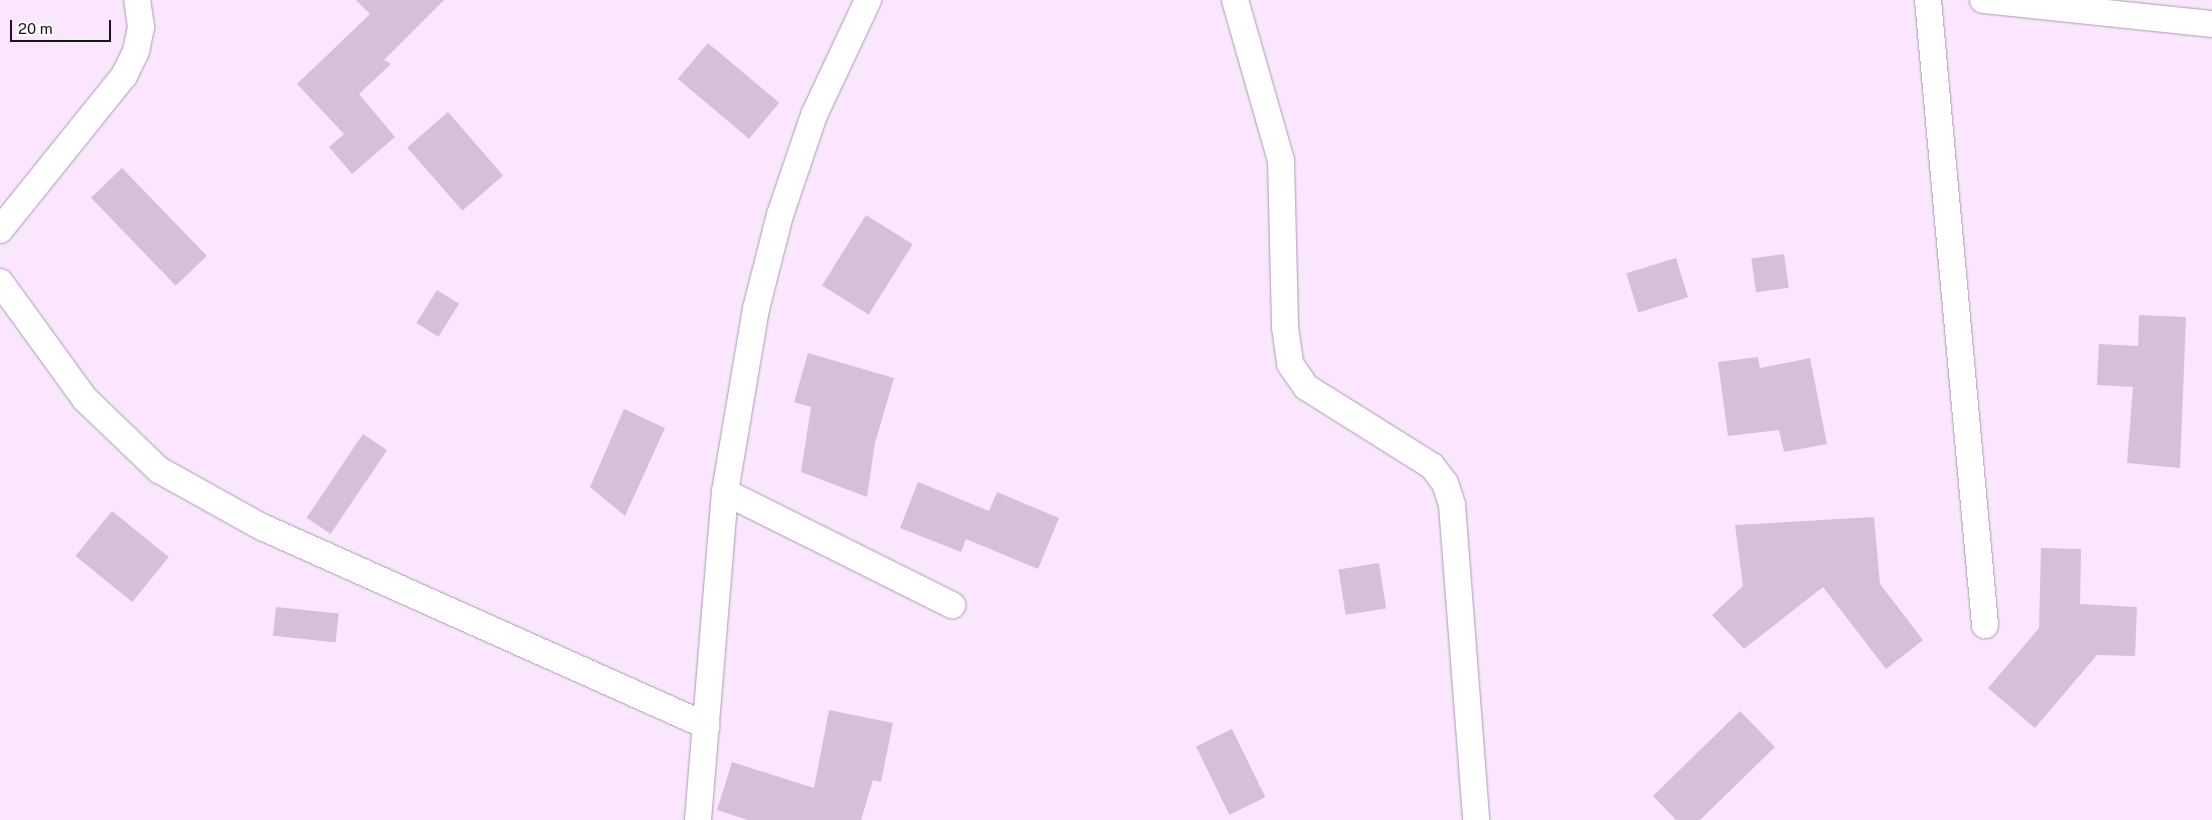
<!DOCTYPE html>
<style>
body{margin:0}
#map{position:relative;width:2212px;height:820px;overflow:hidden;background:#fae7fe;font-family:"Public Sans",sans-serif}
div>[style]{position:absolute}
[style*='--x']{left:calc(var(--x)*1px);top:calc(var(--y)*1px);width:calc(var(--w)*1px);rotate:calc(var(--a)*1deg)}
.building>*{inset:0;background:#d4c1d8;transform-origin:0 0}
.roads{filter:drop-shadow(0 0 1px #ab9ab0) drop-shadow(0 0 1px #ab9ab0)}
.minor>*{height:26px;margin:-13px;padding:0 13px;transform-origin:13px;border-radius:13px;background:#fff}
span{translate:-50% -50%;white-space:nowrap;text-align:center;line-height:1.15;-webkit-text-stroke:5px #fff;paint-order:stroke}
.scale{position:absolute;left:10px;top:20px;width:101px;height:22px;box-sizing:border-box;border:2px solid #1b141c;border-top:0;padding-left:6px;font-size:15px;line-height:18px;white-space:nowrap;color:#1b141c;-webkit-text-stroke:4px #fff;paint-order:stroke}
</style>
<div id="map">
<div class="building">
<i style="clip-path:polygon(356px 0,444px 0,384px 60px,391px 64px,359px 94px,395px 137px,352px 174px,329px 147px,344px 134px,297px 84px,370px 14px)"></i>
<i style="left:708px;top:43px;width:93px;height:47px;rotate:40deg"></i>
<i style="left:448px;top:112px;width:84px;height:54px;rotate:49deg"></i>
<i style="left:122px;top:168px;width:122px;height:43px;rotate:46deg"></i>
<i style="left:866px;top:215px;width:55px;height:83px;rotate:32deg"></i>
<i style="left:1784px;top:254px;width:34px;height:33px;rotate:82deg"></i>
<i style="left:1676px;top:258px;width:41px;height:52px;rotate:73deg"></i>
<i style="left:437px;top:290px;width:26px;height:39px;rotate:32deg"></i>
<i style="clip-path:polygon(2139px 315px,2186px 317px,2180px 468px,2127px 463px,2133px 387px,2097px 385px,2099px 344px,2138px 346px)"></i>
<i style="clip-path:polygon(808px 353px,894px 378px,875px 443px,867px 497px,801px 472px,811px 407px,794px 402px)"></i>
<i style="clip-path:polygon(1758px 357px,1760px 368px,1810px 358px,1827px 444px,1784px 452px,1779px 430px,1728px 436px,1718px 362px)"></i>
<i style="clip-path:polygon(624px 409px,665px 428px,625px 516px,590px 487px)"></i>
<i style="left:363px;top:434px;width:29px;height:101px;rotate:34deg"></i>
<i style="clip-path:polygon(918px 482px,989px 511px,997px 492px,1059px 518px,1038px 569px,966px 539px,961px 552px,900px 528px)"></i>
<i style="left:112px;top:511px;width:73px;height:58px;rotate:39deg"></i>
<i style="clip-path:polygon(1874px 517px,1880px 584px,1923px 640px,1886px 669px,1823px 587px,1744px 649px,1712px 615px,1743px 586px,1735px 525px)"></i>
<i style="clip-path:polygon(2041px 548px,2081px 549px,2080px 604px,2137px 607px,2135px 656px,2097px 655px,2035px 728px,1988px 688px,2039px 628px)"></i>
<i style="left:1379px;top:563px;width:46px;height:41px;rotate:81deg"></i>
<i style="left:276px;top:607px;width:63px;height:29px;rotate:6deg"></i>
<i style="clip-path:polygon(829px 710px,893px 723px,881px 782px,873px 780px,861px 820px,748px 820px,717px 810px,732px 762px,814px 788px)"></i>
<i style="clip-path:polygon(1740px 711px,1775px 747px,1700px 820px,1676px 820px,1653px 796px)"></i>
<i style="left:1232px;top:729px;width:76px;height:40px;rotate:64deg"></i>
</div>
<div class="roads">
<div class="minor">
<i style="--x:1235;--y:0;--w:166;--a:74"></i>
<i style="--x:1281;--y:160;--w:167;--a:88.6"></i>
<i style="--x:1285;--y:327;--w:37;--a:82"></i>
<i style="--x:1290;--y:364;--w:28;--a:55"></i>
<i style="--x:1306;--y:387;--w:149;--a:32.1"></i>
<i style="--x:1432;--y:466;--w:21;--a:53"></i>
<i style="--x:1445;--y:483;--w:23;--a:72"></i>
<i style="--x:1452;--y:505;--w:316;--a:85.6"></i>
<i style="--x:1928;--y:0;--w:628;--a:84.79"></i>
<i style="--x:1983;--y:0;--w:230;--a:6"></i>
<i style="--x:0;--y:230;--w:198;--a:-51.2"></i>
<i style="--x:124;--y:76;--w:28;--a:-64"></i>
<i style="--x:136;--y:51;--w:25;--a:-78"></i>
<i style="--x:141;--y:27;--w:27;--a:-98"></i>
<i style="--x:0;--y:282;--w:145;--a:54"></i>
<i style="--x:85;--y:399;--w:103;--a:43.8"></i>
<i style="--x:159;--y:470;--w:118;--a:29"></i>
<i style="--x:262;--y:527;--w:487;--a:24.1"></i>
<i style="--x:725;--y:492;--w:254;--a:26.5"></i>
<i style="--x:698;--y:820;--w:329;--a:-85.3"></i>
<i style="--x:725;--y:492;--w:186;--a:-80.4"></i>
<i style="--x:756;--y:309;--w:97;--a:-75.7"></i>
<i style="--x:780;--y:215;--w:106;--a:-71.2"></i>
<i style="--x:814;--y:115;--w:127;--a:-64.8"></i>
</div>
</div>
<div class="scale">20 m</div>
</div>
